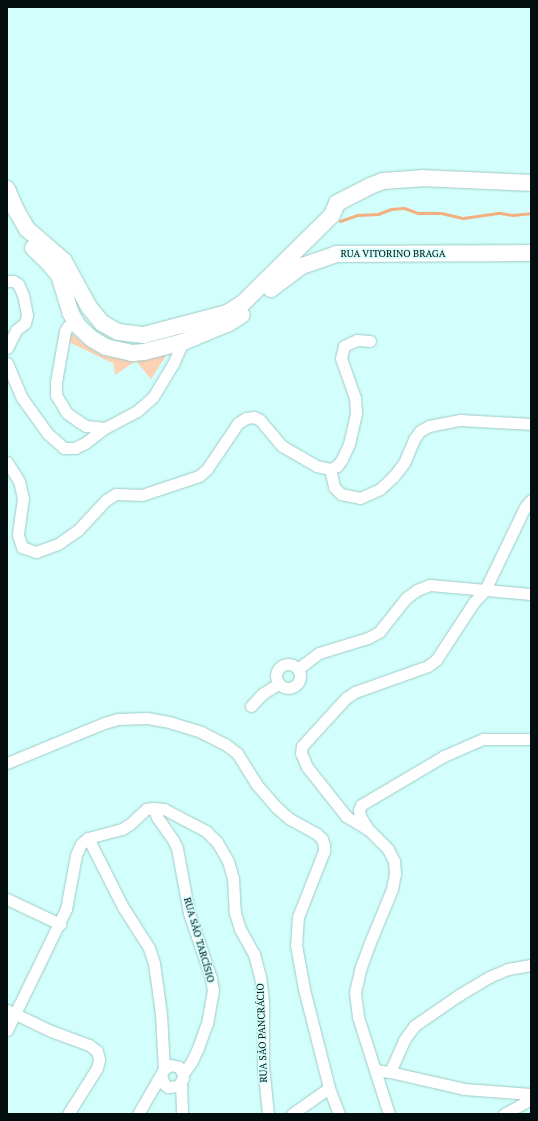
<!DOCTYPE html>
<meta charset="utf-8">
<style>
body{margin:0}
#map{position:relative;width:538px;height:1121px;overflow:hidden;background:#d2fffc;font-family:"PT Serif",serif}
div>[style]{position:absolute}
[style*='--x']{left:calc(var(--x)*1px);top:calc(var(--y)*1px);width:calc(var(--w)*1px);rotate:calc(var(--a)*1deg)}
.green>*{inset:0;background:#fcd1b4}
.stream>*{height:3px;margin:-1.5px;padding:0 1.5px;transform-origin:1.5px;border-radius:1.5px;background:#f3af7f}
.roads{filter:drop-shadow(0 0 1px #9ec9c6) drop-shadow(0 0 1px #9ec9c6)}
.street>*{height:11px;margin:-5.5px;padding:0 5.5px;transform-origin:5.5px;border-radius:5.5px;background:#fff}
.street>.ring{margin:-5.5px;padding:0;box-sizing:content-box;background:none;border:11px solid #fff;border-radius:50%}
.secondary>*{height:16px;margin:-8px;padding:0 8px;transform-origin:8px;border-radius:8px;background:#fff}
span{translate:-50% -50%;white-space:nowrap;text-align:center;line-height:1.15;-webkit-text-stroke:3px #d2fffc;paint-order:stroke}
.street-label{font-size:10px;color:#020f0e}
.frame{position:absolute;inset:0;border:8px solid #020f0e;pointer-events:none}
</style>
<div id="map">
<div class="green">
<i style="clip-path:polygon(70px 332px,84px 344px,98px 353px,110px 357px,124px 359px,167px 354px,151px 379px,136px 361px,115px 375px,113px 362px,110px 362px,67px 341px)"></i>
</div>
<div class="stream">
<i style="--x:340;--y:221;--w:18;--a:-19"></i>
<i style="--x:357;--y:215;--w:21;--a:-3"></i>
<i style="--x:378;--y:214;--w:14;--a:-21"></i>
<i style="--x:391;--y:209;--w:13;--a:-4"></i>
<i style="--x:404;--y:208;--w:15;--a:20"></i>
<i style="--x:418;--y:213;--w:23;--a:0"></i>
<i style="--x:441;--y:213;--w:23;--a:13"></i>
<i style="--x:463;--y:218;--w:37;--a:-8"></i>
<i style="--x:500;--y:213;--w:13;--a:9"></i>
<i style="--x:513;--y:215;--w:18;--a:-6"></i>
</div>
<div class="roads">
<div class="street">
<i style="--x:76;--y:322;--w:9;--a:153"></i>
<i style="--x:68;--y:326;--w:6;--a:121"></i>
<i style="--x:65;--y:331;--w:52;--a:100"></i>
<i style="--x:56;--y:382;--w:13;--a:90"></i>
<i style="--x:56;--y:395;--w:21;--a:59"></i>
<i style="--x:67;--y:413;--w:14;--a:36"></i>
<i style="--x:78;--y:421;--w:9;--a:32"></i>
<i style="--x:86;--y:426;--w:19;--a:6"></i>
<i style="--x:7;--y:348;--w:20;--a:-63"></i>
<i style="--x:16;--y:330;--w:11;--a:-38"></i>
<i style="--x:25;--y:323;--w:8;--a:-76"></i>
<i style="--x:27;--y:315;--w:20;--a:-101"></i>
<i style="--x:23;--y:295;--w:12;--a:-114"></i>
<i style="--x:18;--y:284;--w:6;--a:-149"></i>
<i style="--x:13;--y:281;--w:5;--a:180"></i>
<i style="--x:7;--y:363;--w:38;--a:67"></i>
<i style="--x:22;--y:398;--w:44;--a:54.2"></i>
<i style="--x:48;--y:434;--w:21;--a:41"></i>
<i style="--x:64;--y:448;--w:11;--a:0"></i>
<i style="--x:75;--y:448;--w:11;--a:-27"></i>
<i style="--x:85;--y:443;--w:25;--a:-37"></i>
<i style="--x:105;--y:428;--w:36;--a:-28"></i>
<i style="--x:137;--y:411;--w:21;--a:-41"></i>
<i style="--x:153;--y:397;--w:39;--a:-59"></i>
<i style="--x:173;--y:364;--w:24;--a:-66"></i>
<i style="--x:7;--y:462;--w:22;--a:58"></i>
<i style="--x:19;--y:481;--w:17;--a:77"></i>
<i style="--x:23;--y:498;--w:37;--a:98"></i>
<i style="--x:18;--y:535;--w:13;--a:72"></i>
<i style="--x:22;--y:547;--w:15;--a:20"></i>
<i style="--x:36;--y:552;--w:23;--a:-20"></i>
<i style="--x:58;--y:544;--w:24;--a:-35"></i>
<i style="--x:78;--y:530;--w:41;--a:-47"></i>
<i style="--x:106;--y:500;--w:12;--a:-31"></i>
<i style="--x:116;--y:494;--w:26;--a:2"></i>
<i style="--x:142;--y:495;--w:60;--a:-18.4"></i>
<i style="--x:199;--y:476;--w:11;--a:-41"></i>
<i style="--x:207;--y:469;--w:55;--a:-56"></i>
<i style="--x:238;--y:423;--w:9;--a:-32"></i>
<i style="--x:246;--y:418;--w:8;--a:-7"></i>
<i style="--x:254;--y:417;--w:7;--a:27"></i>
<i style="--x:260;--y:420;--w:34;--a:50"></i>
<i style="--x:282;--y:446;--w:39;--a:30"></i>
<i style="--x:316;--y:466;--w:14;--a:12"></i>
<i style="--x:330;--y:469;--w:8;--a:-23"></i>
<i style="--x:337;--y:466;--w:9;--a:-54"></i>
<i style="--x:342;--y:459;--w:17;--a:-65"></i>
<i style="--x:349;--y:444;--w:32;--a:-77"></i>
<i style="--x:356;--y:413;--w:15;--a:-94"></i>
<i style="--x:355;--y:398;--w:42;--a:-109.3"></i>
<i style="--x:341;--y:358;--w:12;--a:-76"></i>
<i style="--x:344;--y:346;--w:14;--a:-25"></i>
<i style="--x:357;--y:340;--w:13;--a:4"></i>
<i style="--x:330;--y:469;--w:18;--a:77"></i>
<i style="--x:334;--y:487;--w:10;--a:45"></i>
<i style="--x:341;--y:494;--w:19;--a:12"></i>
<i style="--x:360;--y:498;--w:22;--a:-24"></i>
<i style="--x:380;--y:489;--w:18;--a:-43"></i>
<i style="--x:393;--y:477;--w:18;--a:-52"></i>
<i style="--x:404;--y:463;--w:26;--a:-67"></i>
<i style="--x:414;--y:439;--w:10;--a:-53"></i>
<i style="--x:420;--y:431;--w:10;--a:-29"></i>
<i style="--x:429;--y:426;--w:33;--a:-11"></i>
<i style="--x:461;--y:420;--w:70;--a:3.3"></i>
<i class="ring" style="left:276px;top:664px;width:13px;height:13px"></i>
<i style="--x:299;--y:668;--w:25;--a:-37"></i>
<i style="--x:319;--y:653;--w:51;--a:-17"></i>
<i style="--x:368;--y:638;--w:13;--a:-29"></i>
<i style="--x:379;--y:632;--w:43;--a:-51.5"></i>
<i style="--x:406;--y:598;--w:14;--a:-36"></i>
<i style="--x:417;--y:590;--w:14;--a:-21"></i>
<i style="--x:430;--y:585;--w:101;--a:5.1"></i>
<i style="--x:251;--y:706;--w:16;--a:-47"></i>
<i style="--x:262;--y:694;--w:19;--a:-32"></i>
<i style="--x:7;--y:763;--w:105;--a:-22.4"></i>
<i style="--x:104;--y:723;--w:15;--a:-16"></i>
<i style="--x:118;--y:719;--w:29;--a:-2"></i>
<i style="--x:147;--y:718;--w:22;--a:10"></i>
<i style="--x:169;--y:722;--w:34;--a:17"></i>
<i style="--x:201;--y:732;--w:27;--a:27"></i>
<i style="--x:225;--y:744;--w:15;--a:37"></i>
<i style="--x:237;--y:753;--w:38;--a:58"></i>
<i style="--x:257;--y:785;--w:29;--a:49"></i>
<i style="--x:276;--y:807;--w:18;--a:41"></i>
<i style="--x:290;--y:819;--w:31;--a:29"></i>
<i style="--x:317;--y:834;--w:7;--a:45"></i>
<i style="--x:322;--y:839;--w:6;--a:72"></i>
<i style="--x:324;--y:845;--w:6;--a:90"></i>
<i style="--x:324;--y:851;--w:71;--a:111.5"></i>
<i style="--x:298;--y:917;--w:28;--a:94"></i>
<i style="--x:296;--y:945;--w:45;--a:79.7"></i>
<i style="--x:304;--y:989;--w:102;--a:75.8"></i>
<i style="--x:329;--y:1088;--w:28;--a:69"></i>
<i style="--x:153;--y:808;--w:10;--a:66"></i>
<i style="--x:157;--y:817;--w:28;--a:55"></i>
<i style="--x:173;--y:840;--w:9;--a:63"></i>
<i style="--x:177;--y:848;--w:66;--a:79.5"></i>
<i style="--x:189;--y:913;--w:69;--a:71.3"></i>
<i style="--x:211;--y:978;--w:12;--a:81"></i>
<i style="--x:213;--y:990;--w:34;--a:100"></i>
<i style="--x:207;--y:1023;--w:27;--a:110"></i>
<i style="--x:198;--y:1048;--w:14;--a:115"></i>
<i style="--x:192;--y:1061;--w:16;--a:125"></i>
<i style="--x:368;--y:829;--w:15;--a:-122"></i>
<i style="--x:360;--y:816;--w:6;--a:-99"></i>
<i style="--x:359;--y:810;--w:5;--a:-68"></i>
<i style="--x:361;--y:805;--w:96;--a:-30.6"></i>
<i style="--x:444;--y:756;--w:43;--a:-23.6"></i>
<i style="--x:483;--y:739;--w:48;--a:0"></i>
<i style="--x:88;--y:838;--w:77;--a:63.1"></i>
<i style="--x:123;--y:907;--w:49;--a:57.6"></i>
<i style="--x:149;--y:948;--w:16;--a:72"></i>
<i style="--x:154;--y:963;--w:51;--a:82.2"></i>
<i style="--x:161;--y:1014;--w:55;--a:86.9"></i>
<i style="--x:7;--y:899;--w:59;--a:25.3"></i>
<i style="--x:7;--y:1010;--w:49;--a:25.5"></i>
<i style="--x:51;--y:1031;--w:40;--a:20.2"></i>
<i style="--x:89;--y:1045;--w:10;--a:37"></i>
<i style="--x:97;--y:1051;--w:9;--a:77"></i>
<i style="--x:99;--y:1060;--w:8;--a:104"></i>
<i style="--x:97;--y:1068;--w:54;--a:122.2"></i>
<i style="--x:7;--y:1030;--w:135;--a:-64"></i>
<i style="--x:66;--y:909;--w:55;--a:-79.5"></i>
<i style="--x:76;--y:855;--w:12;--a:-66"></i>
<i style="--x:81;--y:844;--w:9;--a:-41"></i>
<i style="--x:88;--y:838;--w:35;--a:-15"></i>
<i style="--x:122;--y:829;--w:9;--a:-32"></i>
<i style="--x:130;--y:824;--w:22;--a:-43"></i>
<i style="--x:146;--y:809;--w:7;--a:-8"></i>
<i style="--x:153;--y:808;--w:11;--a:5"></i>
<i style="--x:164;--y:809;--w:47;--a:27.6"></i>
<i style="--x:206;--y:831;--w:16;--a:45"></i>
<i style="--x:217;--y:842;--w:22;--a:60"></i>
<i style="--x:228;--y:861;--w:18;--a:74"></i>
<i style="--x:233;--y:878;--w:35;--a:87"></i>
<i style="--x:235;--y:913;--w:17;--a:73"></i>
<i style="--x:240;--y:929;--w:29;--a:61"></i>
<i style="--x:254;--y:954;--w:23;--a:75"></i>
<i style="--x:260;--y:976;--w:26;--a:83"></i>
<i style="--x:263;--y:1002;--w:63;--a:90"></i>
<i style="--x:263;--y:1065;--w:49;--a:84.2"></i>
<i style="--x:375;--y:1070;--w:15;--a:8"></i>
<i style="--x:390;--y:1072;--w:35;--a:-66"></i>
<i style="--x:404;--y:1040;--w:17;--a:-54"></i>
<i style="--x:414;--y:1026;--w:55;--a:-34.6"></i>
<i style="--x:459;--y:995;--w:35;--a:-31"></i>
<i style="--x:489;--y:977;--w:21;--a:-23"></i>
<i style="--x:508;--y:969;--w:23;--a:-10"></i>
<i style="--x:390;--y:1072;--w:76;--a:12.9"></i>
<i style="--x:464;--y:1089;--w:67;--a:4.3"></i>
<i style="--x:181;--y:1083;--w:31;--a:88"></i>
<i style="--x:138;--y:1114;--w:52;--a:-60"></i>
<i style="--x:164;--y:1069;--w:8;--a:-30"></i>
<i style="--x:171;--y:1065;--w:8;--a:14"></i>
<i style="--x:179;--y:1067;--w:8;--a:60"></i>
<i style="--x:183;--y:1074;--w:4;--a:90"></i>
<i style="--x:183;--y:1078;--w:9;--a:122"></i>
<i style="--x:178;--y:1086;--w:10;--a:174"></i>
<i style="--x:168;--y:1087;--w:5;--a:-143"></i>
<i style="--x:164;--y:1084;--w:9;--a:-108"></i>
<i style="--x:292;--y:1114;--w:45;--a:-35.1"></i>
<i style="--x:389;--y:1114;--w:102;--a:-107.7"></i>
<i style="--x:358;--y:1017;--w:25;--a:-97"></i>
<i style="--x:355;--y:992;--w:26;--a:-77"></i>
<i style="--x:361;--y:967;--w:23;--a:-70"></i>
<i style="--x:369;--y:945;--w:61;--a:-67.7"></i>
<i style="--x:392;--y:889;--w:15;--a:-79"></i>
<i style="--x:395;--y:874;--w:13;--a:-94"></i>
<i style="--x:394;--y:861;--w:13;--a:-117"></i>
<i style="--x:388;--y:849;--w:27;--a:-135"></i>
<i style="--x:369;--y:830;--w:27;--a:-149"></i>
<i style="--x:346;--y:816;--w:63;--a:-128.5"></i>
<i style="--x:307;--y:767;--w:15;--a:-113"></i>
<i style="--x:301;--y:753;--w:7;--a:-82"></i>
<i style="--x:302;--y:746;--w:65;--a:-47.5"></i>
<i style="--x:346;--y:698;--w:11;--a:-34"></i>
<i style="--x:355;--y:692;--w:77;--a:-19.6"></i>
<i style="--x:428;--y:666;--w:10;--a:-37"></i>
<i style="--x:436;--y:660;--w:69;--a:-56.8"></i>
<i style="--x:474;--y:602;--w:16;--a:-47"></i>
<i style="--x:485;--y:590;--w:92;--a:-64.3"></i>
<i style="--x:525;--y:507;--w:9;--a:-49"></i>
<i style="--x:504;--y:1114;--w:31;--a:-29"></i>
</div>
<div class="secondary">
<i style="--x:7;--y:189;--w:23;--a:67"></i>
<i style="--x:16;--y:210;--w:22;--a:60"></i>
<i style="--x:27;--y:229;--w:49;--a:40.9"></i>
<i style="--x:64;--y:261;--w:52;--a:61.5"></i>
<i style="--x:89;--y:307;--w:21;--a:51"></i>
<i style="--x:102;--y:323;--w:18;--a:29"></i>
<i style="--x:118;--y:332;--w:26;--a:7"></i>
<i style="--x:144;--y:335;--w:86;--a:-14.8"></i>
<i style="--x:227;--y:313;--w:19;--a:-32"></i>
<i style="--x:243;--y:303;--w:125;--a:-44.7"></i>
<i style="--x:332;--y:215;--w:13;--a:-67"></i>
<i style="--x:337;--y:203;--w:37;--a:-27"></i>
<i style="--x:370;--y:186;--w:14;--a:-21"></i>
<i style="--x:383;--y:181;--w:39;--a:-4"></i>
<i style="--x:422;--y:178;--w:109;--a:2.6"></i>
<i style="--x:33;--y:248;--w:21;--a:43"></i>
<i style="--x:48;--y:262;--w:17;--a:50"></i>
<i style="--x:59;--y:275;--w:39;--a:73"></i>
<i style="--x:70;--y:312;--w:16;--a:60"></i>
<i style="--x:78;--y:326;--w:19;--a:43"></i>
<i style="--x:92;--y:339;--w:16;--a:30"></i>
<i style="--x:106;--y:347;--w:27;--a:13"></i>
<i style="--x:132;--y:353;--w:12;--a:-5"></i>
<i style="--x:144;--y:352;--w:40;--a:-14.4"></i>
<i style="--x:183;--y:342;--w:50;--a:-22.4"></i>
<i style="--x:229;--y:323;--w:15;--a:-32"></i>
<i style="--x:271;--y:289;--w:39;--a:-37"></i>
<i style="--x:302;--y:266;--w:36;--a:-19"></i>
<i style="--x:336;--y:254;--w:195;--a:-0.3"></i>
</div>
</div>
<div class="street-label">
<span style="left:393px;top:254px">RUA VITORINO BRAGA</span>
<span style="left:199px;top:940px;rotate:74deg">RUA SÃO TARCÍSIO</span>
<span style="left:262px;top:1033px;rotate:-92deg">RUA SÃO PANCRÁCIO</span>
</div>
<div class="frame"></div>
</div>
